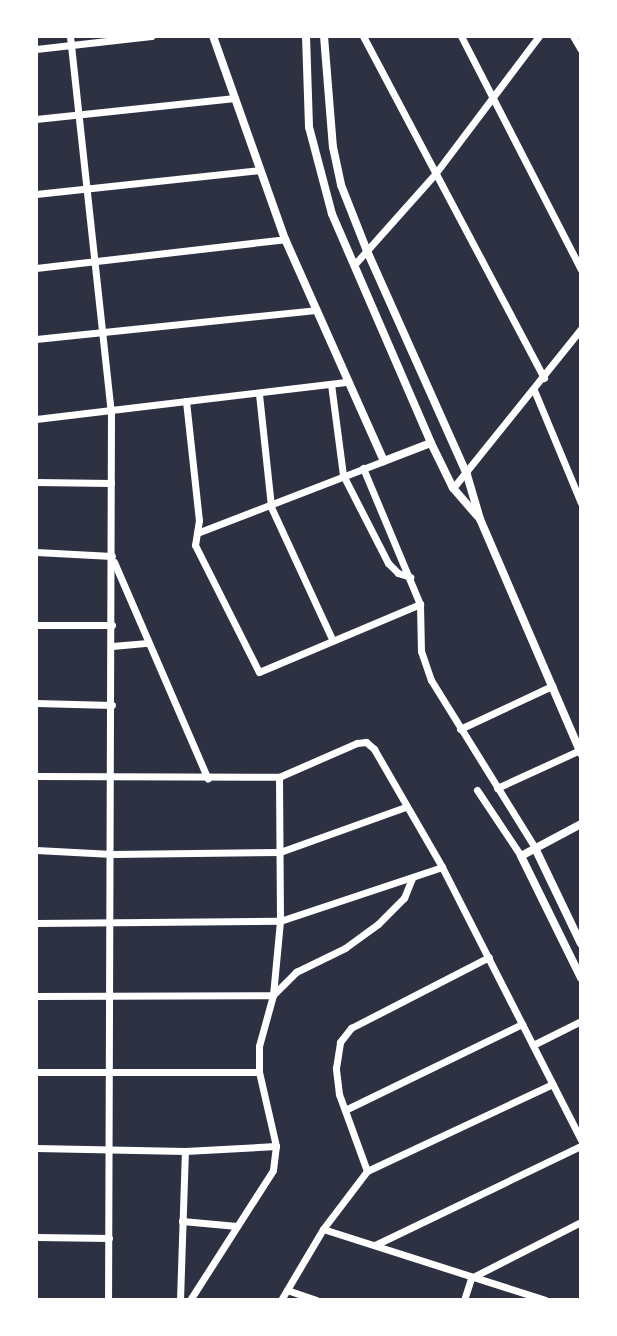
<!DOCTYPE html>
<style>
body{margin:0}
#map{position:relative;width:617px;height:1336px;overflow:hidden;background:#2d3142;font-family:"Exo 2",sans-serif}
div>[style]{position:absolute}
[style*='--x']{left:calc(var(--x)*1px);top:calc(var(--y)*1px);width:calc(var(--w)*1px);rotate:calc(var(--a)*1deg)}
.minor>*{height:7px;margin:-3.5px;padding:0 3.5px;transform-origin:3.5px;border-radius:3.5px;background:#fff}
.tertiary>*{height:8px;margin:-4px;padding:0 4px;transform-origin:4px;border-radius:4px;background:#fff}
span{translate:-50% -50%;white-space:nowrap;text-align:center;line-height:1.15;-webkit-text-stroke:7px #fff;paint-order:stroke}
.frame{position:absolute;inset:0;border:38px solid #fff;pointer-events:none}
</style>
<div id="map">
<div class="minor">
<i style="--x:70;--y:36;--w:377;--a:83.8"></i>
<i style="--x:111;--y:411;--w:889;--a:90.19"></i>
<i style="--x:363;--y:36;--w:387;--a:62.1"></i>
<i style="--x:461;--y:36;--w:262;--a:62.8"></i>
<i style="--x:573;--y:36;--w:16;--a:60"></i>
<i style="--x:36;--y:49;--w:116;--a:-6.4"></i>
<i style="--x:36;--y:119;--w:200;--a:-6"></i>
<i style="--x:36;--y:194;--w:224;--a:-6.1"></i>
<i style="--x:354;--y:265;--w:122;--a:-48.3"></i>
<i style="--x:435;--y:174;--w:173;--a:-53"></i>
<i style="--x:36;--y:268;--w:251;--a:-6.6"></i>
<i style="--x:36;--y:339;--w:281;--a:-5.9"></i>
<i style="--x:331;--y:384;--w:92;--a:82.5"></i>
<i style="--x:343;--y:475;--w:99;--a:62.9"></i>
<i style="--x:388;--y:563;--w:14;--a:45"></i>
<i style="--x:398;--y:573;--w:13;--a:18"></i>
<i style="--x:534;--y:390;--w:122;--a:67.4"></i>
<i style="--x:259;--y:394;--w:114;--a:83.9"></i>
<i style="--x:271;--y:507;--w:145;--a:65.2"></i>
<i style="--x:186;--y:401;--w:120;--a:83.8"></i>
<i style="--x:199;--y:520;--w:25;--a:99"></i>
<i style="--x:195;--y:545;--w:142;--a:63.3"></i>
<i style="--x:259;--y:672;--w:175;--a:-22.9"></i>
<i style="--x:36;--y:419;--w:312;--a:-6.8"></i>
<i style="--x:363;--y:468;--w:147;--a:67.3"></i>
<i style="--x:420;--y:604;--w:47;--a:88.8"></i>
<i style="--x:421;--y:651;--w:31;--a:71"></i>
<i style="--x:431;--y:680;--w:198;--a:58.2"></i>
<i style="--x:36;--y:482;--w:75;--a:0.8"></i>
<i style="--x:453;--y:488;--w:204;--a:-51.2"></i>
<i style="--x:197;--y:533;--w:200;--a:-21.1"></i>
<i style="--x:36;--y:552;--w:76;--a:3"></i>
<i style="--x:114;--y:562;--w:236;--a:66.6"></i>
<i style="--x:36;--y:625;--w:76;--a:0"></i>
<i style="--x:112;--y:646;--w:36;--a:-5"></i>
<i style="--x:36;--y:703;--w:76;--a:1.5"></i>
<i style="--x:460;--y:729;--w:102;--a:-25.1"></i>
<i style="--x:36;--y:776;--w:243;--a:0.2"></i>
<i style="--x:279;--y:777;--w:85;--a:-23.6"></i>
<i style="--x:357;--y:743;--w:9;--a:-6"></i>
<i style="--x:366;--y:742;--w:11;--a:41"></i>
<i style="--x:374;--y:749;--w:136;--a:60"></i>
<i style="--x:442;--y:867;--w:306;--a:63"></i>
<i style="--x:497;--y:788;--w:91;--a:-24.6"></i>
<i style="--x:477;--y:790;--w:79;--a:56.3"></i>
<i style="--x:36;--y:850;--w:76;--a:3"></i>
<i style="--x:112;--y:854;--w:168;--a:-0.7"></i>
<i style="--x:280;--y:852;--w:134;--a:-19.7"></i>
<i style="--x:36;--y:923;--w:244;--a:-0.5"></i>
<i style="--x:280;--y:921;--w:171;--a:-18.4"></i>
<i style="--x:36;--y:996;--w:237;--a:-0.2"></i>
<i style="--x:273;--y:995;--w:33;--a:-45"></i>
<i style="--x:296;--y:972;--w:55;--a:-26.1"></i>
<i style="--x:345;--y:948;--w:41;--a:-36"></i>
<i style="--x:378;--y:924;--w:37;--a:-45"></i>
<i style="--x:404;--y:898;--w:22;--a:-68"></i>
<i style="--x:533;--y:1045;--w:54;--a:-26.6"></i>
<i style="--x:36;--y:1072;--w:223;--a:0"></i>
<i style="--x:345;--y:1110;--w:197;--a:-25.9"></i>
<i style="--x:36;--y:1148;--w:149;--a:1.2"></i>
<i style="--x:185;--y:1151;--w:91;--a:-3.1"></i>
<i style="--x:367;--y:1171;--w:205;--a:-25.1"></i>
<i style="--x:182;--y:1221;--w:55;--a:5.2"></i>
<i style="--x:323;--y:1229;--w:233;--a:17.7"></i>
<i style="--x:36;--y:1237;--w:73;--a:0.8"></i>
<i style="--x:375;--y:1245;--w:229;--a:-25.7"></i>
<i style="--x:287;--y:1290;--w:31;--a:19"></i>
<i style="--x:180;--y:1300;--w:149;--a:-88.1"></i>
<i style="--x:190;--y:1300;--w:154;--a:-57.4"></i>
<i style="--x:273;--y:1170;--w:24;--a:-83"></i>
<i style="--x:276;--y:1146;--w:76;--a:-102.9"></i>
<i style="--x:259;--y:1072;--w:26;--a:-90"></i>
<i style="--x:259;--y:1046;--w:53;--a:-74.6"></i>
<i style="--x:273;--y:995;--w:74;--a:-84.6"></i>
<i style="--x:280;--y:921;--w:144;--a:-90.4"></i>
<i style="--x:281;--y:1300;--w:82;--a:-59.4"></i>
<i style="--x:323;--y:1229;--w:73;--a:-52.8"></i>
<i style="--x:367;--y:1171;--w:82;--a:-110"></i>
<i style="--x:339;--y:1094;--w:26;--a:-97"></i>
<i style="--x:336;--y:1068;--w:26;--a:-81"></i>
<i style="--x:340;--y:1042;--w:18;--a:-52"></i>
<i style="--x:351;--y:1028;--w:155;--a:-27.2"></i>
<i style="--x:464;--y:1300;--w:23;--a:-72"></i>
<i style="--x:471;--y:1278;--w:123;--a:-27"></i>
</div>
<div class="tertiary">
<i style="--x:213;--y:36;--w:215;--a:70.5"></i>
<i style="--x:285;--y:239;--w:243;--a:66"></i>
<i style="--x:384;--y:461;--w:50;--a:-21"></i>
<i style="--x:306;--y:36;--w:91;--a:88.1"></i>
<i style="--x:309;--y:127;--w:90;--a:75.2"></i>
<i style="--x:332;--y:214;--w:249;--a:66.6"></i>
<i style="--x:431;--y:443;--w:50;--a:63.9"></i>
<i style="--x:453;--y:488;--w:37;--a:49"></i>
<i style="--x:324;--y:36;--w:111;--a:85.4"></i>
<i style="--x:333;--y:147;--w:39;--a:78"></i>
<i style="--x:341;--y:185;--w:71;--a:68.5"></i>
<i style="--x:367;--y:251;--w:245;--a:65.9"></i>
<i style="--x:467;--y:475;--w:46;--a:73.5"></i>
<i style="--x:480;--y:519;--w:255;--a:66.7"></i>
<i style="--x:581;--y:824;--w:68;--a:151.9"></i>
<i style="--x:521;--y:856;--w:136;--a:63.8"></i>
<i style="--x:535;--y:848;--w:106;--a:64.4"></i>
</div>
<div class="frame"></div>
</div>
